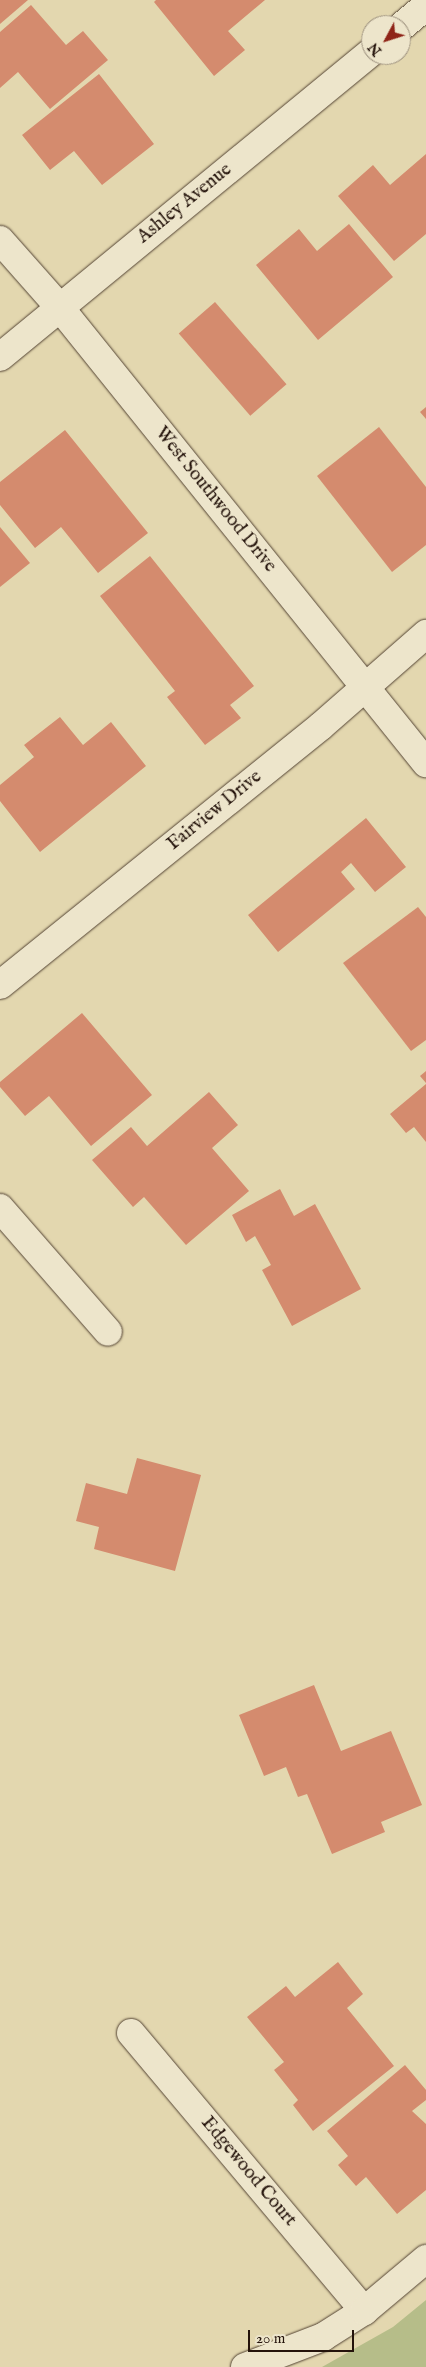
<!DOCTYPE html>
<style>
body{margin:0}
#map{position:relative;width:426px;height:2367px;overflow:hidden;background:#e3d7af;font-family:"IM FELL English",serif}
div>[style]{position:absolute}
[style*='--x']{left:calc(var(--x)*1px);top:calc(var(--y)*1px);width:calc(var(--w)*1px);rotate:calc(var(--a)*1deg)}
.green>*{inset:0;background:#b6bd89}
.building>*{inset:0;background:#d48b6e;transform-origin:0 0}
.roads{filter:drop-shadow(0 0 1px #544434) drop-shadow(0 0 1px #544434)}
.minor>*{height:28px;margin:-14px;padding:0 14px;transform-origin:14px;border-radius:14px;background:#ede5cb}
span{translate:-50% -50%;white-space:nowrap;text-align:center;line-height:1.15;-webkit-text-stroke:4px #ede5cb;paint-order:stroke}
.street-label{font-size:19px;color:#24130b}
.north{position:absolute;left:361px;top:15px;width:50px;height:50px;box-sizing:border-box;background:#ede5cb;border:1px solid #9d917e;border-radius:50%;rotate:230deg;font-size:14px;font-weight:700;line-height:20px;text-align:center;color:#24130b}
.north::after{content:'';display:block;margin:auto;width:18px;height:22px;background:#8f2418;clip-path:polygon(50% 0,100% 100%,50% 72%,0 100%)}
.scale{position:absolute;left:248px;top:2330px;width:106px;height:22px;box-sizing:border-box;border:2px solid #24130b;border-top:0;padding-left:6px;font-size:15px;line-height:18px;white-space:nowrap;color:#24130b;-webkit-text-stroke:4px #ede5cb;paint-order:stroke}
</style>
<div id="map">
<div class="green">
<i style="clip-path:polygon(426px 2300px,426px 2367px,322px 2367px,393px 2327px)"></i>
</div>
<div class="building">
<i style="clip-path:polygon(0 0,28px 0,0 24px)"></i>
<i style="clip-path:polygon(156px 0,265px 0,228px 31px,245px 50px,214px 76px,154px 2px)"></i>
<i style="clip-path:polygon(31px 5px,66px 45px,83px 31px,108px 60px,50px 109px,18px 72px,0 88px,0 32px)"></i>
<i style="clip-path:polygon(99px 74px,154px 144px,102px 185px,74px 151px,50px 170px,22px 135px)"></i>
<i style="clip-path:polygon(426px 154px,426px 234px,394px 261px,338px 196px,373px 165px,390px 185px)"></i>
<i style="clip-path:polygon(349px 224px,393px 277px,318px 340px,256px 265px,299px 229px,317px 251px)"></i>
<i style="left:215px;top:302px;width:109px;height:48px;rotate:49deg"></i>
<i style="clip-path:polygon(426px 407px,426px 419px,420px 412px)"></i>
<i style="clip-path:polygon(379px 427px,426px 487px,426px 545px,392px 572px,317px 476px)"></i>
<i style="clip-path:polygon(65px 430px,148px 533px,98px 573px,61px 527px,35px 548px,0 505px,0 482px)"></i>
<i style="clip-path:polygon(0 527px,30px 563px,0 587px)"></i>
<i style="clip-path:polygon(150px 556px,254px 686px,230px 705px,241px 718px,205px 745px,167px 697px,175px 691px,100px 596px)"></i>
<i style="clip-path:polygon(60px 717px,83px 745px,111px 722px,146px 766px,40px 852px,0 801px,0 785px,34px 757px,24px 745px)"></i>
<i style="clip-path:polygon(366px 818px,406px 867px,375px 892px,351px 863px,341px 872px,355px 889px,278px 952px,248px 915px)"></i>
<i style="clip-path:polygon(418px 907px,426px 917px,426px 1040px,411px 1051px,343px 963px)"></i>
<i style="clip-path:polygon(82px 1013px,152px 1095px,91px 1146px,49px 1096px,25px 1116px,0 1087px,0 1082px)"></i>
<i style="clip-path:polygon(426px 1071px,426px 1083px,420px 1076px)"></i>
<i style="clip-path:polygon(426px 1084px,426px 1142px,414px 1127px,406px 1133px,390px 1114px)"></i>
<i style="clip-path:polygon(209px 1092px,238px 1125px,212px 1148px,249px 1191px,186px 1245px,144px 1197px,133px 1207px,92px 1160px,131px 1127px,147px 1146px)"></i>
<i style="clip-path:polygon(280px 1189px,294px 1216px,315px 1204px,361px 1289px,292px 1326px,262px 1270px,271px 1265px,255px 1236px,246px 1242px,232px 1215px)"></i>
<i style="clip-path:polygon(137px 1458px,201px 1475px,175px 1571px,94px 1549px,99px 1527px,76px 1521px,86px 1483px,127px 1494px)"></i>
<i style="clip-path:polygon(314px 1685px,341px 1751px,391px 1731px,422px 1805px,381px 1822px,385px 1832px,332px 1854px,307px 1794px,298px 1797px,286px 1767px,264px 1776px,239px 1715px)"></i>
<i style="clip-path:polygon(338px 1962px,363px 1994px,347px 2008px,394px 2066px,313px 2131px,293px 2105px,298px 2100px,274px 2070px,284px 2062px,247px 2017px,286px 1986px,295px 1997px)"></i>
<i style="clip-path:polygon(405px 2065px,426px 2090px,426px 2100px,412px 2111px,426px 2124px,426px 2190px,397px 2214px,366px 2177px,356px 2186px,338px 2165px,348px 2156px,327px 2131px)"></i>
</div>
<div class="roads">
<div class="minor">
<i style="--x:401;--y:27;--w:33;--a:-40"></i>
<i style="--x:0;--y:240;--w:92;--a:48.5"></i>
<i style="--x:61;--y:309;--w:583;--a:51.2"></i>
<i style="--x:0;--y:357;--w:480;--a:-39.4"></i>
<i style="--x:0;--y:985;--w:412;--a:-38.9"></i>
<i style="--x:321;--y:726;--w:140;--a:-41.2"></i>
<i style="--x:0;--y:1208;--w:164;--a:48.9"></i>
<i style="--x:131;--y:2033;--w:363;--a:50"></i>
<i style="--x:245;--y:2367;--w:84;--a:-21"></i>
<i style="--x:323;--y:2337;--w:49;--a:-32.4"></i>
<i style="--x:364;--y:2311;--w:81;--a:-40"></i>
</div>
</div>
<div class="street-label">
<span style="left:185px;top:204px;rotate:-39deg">Ashley Avenue</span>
<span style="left:215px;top:500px;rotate:51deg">West Southwood Drive</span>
<span style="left:215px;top:811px;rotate:-39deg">Fairview Drive</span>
<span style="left:248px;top:2172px;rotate:50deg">Edgewood Court</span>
</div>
<div class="north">N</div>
<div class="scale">20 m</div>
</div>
